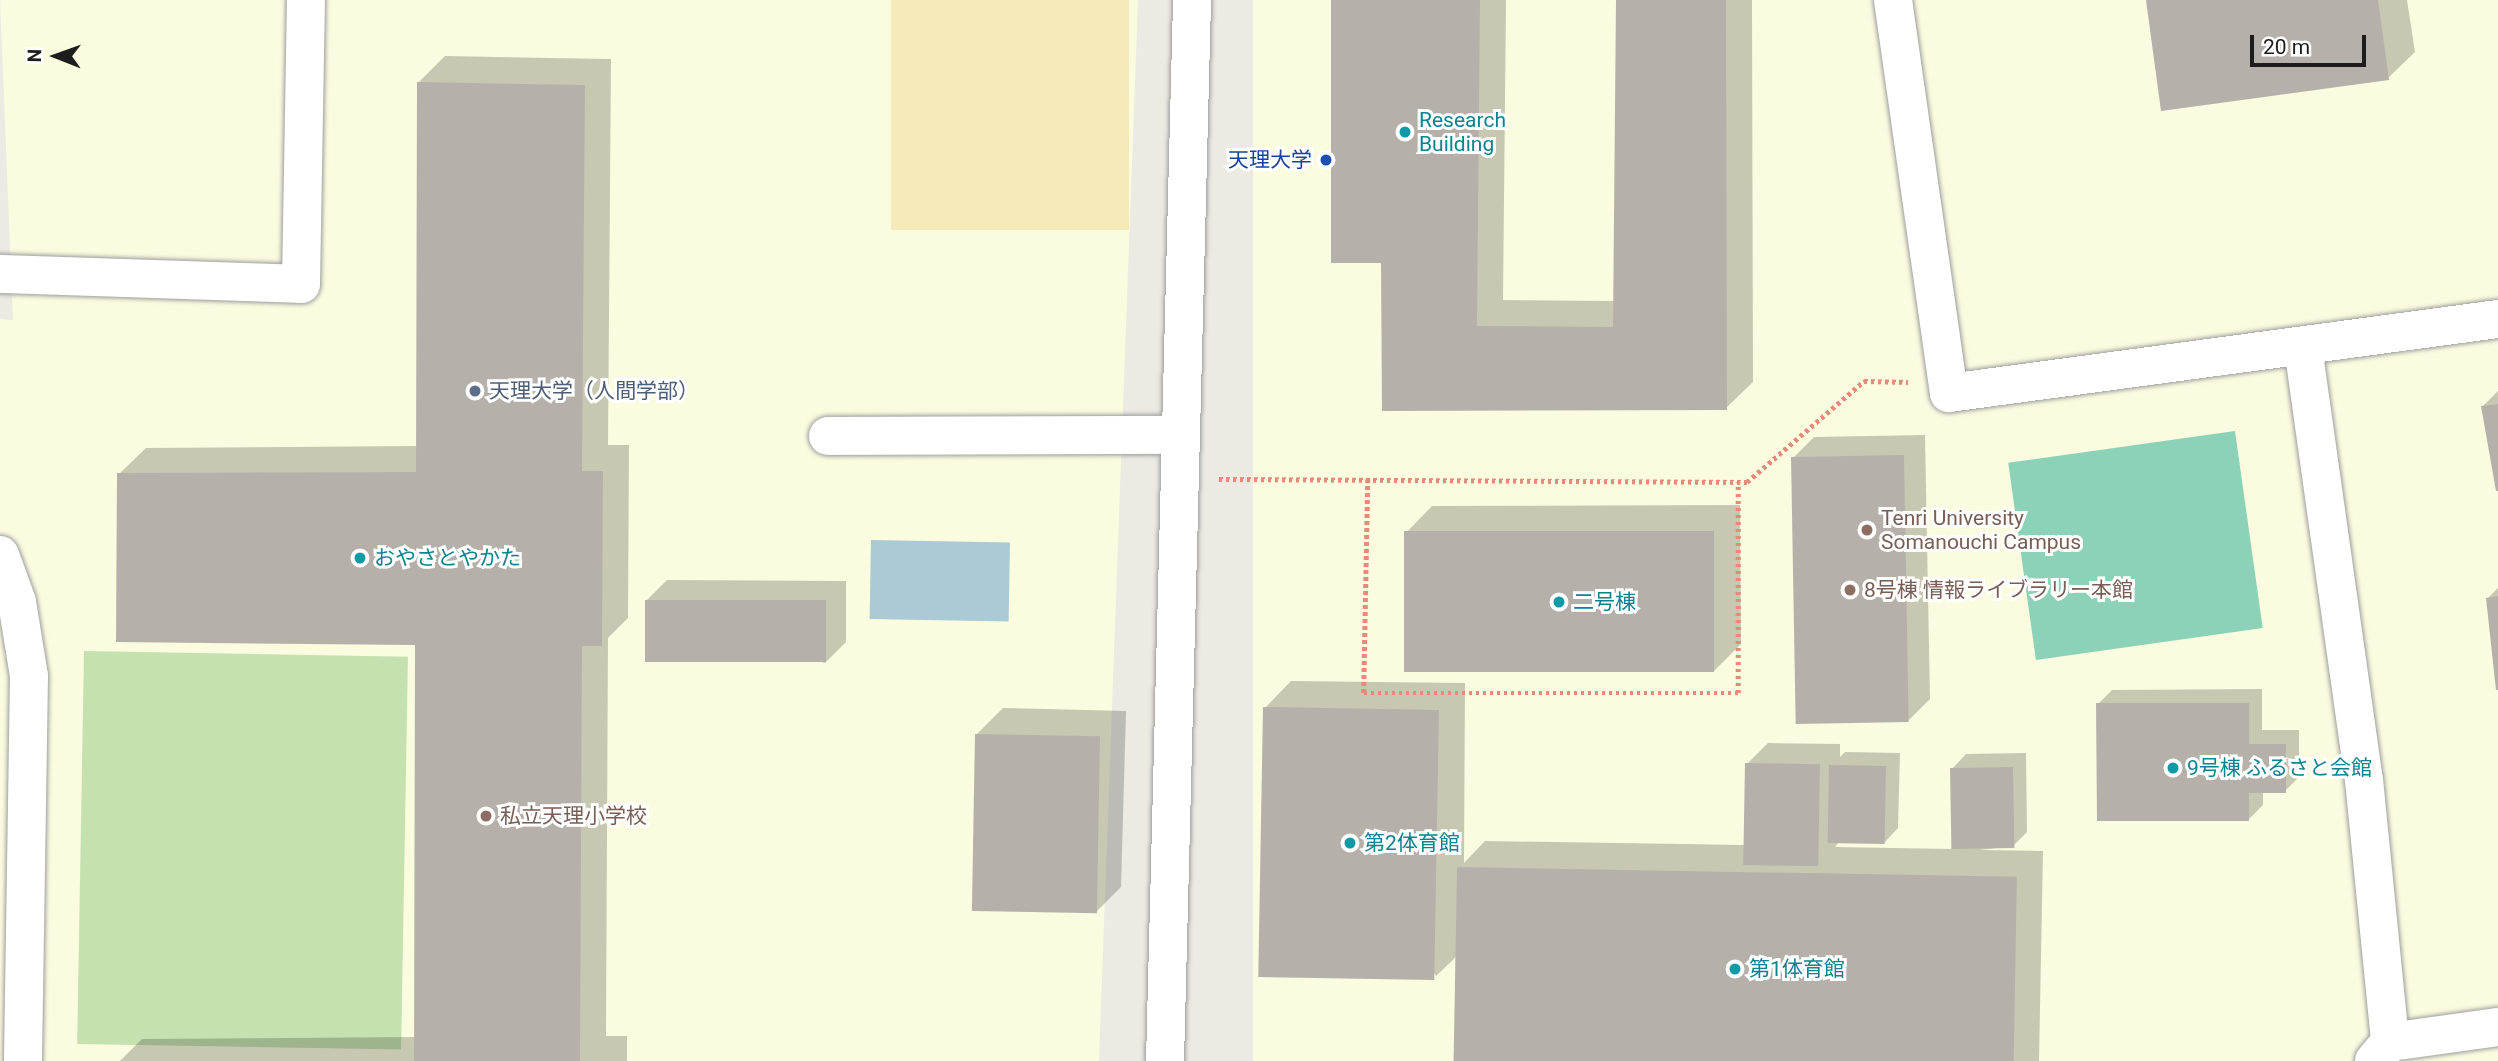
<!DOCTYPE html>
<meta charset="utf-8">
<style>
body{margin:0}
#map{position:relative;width:2498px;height:1061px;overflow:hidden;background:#edeae4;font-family:Roboto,"Noto Sans JP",sans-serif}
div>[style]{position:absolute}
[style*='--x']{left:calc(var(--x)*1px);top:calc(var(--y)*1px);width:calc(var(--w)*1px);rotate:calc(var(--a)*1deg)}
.education>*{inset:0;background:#fafbdf;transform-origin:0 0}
.grass>*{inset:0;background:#c6e1b0;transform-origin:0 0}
.sand>*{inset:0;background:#f5ebba;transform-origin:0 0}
.pitch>*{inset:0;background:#8bd2b9;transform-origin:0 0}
.water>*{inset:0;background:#aacad5;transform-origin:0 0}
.shadow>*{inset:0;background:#0003}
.building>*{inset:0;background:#b6b0aa;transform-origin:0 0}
.path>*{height:4.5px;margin-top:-2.25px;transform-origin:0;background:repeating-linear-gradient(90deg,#e8897a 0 3.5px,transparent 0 7px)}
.roads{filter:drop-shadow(0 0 2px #9e9e9e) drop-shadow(0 0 2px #9e9e9e)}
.minor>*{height:38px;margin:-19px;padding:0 19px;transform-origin:19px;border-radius:19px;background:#fff}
.dots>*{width:19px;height:19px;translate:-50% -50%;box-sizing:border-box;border:4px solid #fff;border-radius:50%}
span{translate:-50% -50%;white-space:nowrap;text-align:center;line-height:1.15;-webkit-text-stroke:6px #fff;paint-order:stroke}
.culture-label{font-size:21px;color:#0d838f}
.left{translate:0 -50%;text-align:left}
.transit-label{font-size:21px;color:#164399}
.right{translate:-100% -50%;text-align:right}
.service-label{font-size:21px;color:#4e5e75}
.education-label{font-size:21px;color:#785e54}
.north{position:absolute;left:21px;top:21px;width:70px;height:70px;-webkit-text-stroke:5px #fff;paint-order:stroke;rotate:271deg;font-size:19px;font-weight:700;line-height:28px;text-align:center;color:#1d1d1d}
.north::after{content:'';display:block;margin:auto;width:24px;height:32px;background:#1d1d1d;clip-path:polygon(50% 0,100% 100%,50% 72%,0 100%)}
.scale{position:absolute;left:2250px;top:35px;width:116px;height:32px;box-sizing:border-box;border:4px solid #1d1d1d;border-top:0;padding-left:9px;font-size:21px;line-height:24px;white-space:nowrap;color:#1d1d1d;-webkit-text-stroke:5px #fff;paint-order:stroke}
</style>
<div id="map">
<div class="education">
<i style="clip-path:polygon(0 0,1138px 0,1099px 1061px,0 1061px,0 319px,13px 320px)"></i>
<i style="left:1253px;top:0;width:1245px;height:1062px"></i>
</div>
<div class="grass">
<i style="left:84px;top:651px;width:324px;height:393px;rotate:1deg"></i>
</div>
<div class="sand">
<i style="left:891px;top:0;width:238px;height:230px"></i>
</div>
<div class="pitch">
<i style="left:2235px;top:431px;width:199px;height:229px;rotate:82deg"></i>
</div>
<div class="water">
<i style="left:871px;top:540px;width:139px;height:79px;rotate:1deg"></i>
</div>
<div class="shadow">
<i style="clip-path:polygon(1332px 0,1506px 0,1503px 300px,1615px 301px,1618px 0,1752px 0,1753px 382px,1726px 408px,1384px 409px,1383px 261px)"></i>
<i style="clip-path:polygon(2147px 0,2407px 0,2415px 52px,2388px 78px)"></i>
<i style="clip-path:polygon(445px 56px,611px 59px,608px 445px,629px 445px,628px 618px,608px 638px,606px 1036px,627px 1036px,627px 1061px,120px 1061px,142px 1039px,416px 1037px,417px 643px,119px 474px,146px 448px,417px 446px,418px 83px)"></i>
<i style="clip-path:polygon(2498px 391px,2498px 491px,2483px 406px)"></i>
<i style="clip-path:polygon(1925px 435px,1930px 699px,1909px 720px,1793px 458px,1814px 437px)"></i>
<i style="clip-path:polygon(1740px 505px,1741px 644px,1714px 671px,1406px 533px,1432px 506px)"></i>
<i style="clip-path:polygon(667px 580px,846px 581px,846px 642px,825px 663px,646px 601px)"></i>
<i style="clip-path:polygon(2498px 588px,2498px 690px,2488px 598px)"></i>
<i style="clip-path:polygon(1291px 681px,1465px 683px,1464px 863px,1485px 841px,1745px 845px,1747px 764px,1768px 743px,1840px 744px,1840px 757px,1845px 752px,1900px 753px,1898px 828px,1884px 843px,1839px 842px,1835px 847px,1953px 849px,1952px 769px,1966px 754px,2026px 753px,2027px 832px,2013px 846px,1980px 850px,2043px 851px,2039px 1061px,1455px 1061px,1457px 956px,1436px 976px,1265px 708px)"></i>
<i style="clip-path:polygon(2262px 689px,2262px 730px,2299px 730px,2299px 777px,2285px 791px,2263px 791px,2263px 805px,2249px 819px,2098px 704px,2112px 690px)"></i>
<i style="clip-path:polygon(1003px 708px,1126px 711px,1121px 887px,1095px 913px,977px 734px)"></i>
</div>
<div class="building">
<i style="clip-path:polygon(1331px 0,1480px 0,1477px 326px,1613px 327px,1616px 0,1726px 0,1727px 410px,1382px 411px,1381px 263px,1331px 263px)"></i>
<i style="clip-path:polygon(2146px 0,2378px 0,2389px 80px,2161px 111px)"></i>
<i style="clip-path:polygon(417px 82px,585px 85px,582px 471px,603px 471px,602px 646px,582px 646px,580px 1061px,414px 1061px,415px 645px,116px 642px,117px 473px,416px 472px)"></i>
<i style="clip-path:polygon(2498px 404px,2498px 491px,2496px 491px,2481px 406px)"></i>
<i style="left:1904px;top:455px;width:267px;height:113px;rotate:89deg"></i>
<i style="left:1714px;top:531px;width:141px;height:310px;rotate:90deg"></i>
<i style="clip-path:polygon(2498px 596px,2498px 690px,2496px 690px,2486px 598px)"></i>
<i style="left:645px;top:600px;width:181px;height:62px"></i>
<i style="clip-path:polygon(2096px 703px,2249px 703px,2249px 744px,2286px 744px,2286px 793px,2249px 793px,2249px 821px,2097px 821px)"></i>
<i style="left:1263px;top:707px;width:176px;height:270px;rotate:1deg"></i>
<i style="left:975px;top:734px;width:125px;height:177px;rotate:1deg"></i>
<i style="left:1745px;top:763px;width:75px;height:102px;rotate:1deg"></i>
<i style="left:1829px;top:765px;width:57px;height:78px;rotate:1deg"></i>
<i style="left:2013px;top:767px;width:81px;height:63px;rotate:89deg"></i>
<i style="left:1457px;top:867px;width:560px;height:194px;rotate:1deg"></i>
</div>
<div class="path">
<i style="--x:1219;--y:479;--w:528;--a:0.33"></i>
<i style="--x:1747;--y:482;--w:155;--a:-40.8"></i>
<i style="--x:1864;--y:381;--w:44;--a:1.3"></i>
<i style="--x:1368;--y:479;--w:214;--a:91.1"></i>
<i style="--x:1364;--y:693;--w:374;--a:0"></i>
<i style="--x:1738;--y:693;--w:211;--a:-90"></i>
</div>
<div class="roads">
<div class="minor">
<i style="--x:1893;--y:0;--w:397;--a:81.9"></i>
<i style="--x:1949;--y:393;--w:554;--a:-7.68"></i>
<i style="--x:0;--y:274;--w:301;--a:1.9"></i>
<i style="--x:301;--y:284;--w:284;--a:-89"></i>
<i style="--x:2303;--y:347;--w:437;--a:82"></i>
<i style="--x:2364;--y:780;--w:263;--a:84.3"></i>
<i style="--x:828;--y:436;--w:351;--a:-0.2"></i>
<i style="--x:0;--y:555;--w:50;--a:70.1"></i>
<i style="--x:17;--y:602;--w:75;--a:80.8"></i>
<i style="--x:29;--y:676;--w:385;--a:90.9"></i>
<i style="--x:1165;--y:1061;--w:1061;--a:-88.54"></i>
<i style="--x:2374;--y:1061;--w:25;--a:-50"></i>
<i style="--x:2390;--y:1042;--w:109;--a:-7.9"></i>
</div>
</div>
<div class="dots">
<i style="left:1405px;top:132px;background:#0f9aa8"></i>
<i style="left:1326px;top:160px;background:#1a4fb4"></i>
<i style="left:475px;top:391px;background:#5c6f8a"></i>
<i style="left:1867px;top:530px;background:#8d6e63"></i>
<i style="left:360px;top:558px;background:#0f9aa8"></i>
<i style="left:1850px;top:590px;background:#8d6e63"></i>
<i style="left:1559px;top:602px;background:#0f9aa8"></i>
<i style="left:2173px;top:768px;background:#0f9aa8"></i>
<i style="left:486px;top:816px;background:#8d6e63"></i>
<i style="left:1350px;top:843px;background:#0f9aa8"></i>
<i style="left:1735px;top:969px;background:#0f9aa8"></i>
</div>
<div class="culture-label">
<span class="left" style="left:1419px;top:132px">Research<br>Building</span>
<span class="left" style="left:374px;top:558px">おやさとやかた</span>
<span class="left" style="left:1573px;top:602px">二号棟</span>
<span class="left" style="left:2187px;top:768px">9号棟 ふるさと会館</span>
<span class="left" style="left:1364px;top:843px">第2体育館</span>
<span class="left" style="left:1749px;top:969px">第1体育館</span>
</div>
<div class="transit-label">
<span class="right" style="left:1312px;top:160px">天理大学</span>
</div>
<div class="service-label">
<span class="left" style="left:489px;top:391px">天理大学（人間学部）</span>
</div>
<div class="education-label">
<span class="left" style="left:1881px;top:530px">Tenri University<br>Somanouchi Campus</span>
<span class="left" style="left:1864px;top:590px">8号棟 情報ライブラリー本館</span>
<span class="left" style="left:500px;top:816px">私立天理小学校</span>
</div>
<div class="north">N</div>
<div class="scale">20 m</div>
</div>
